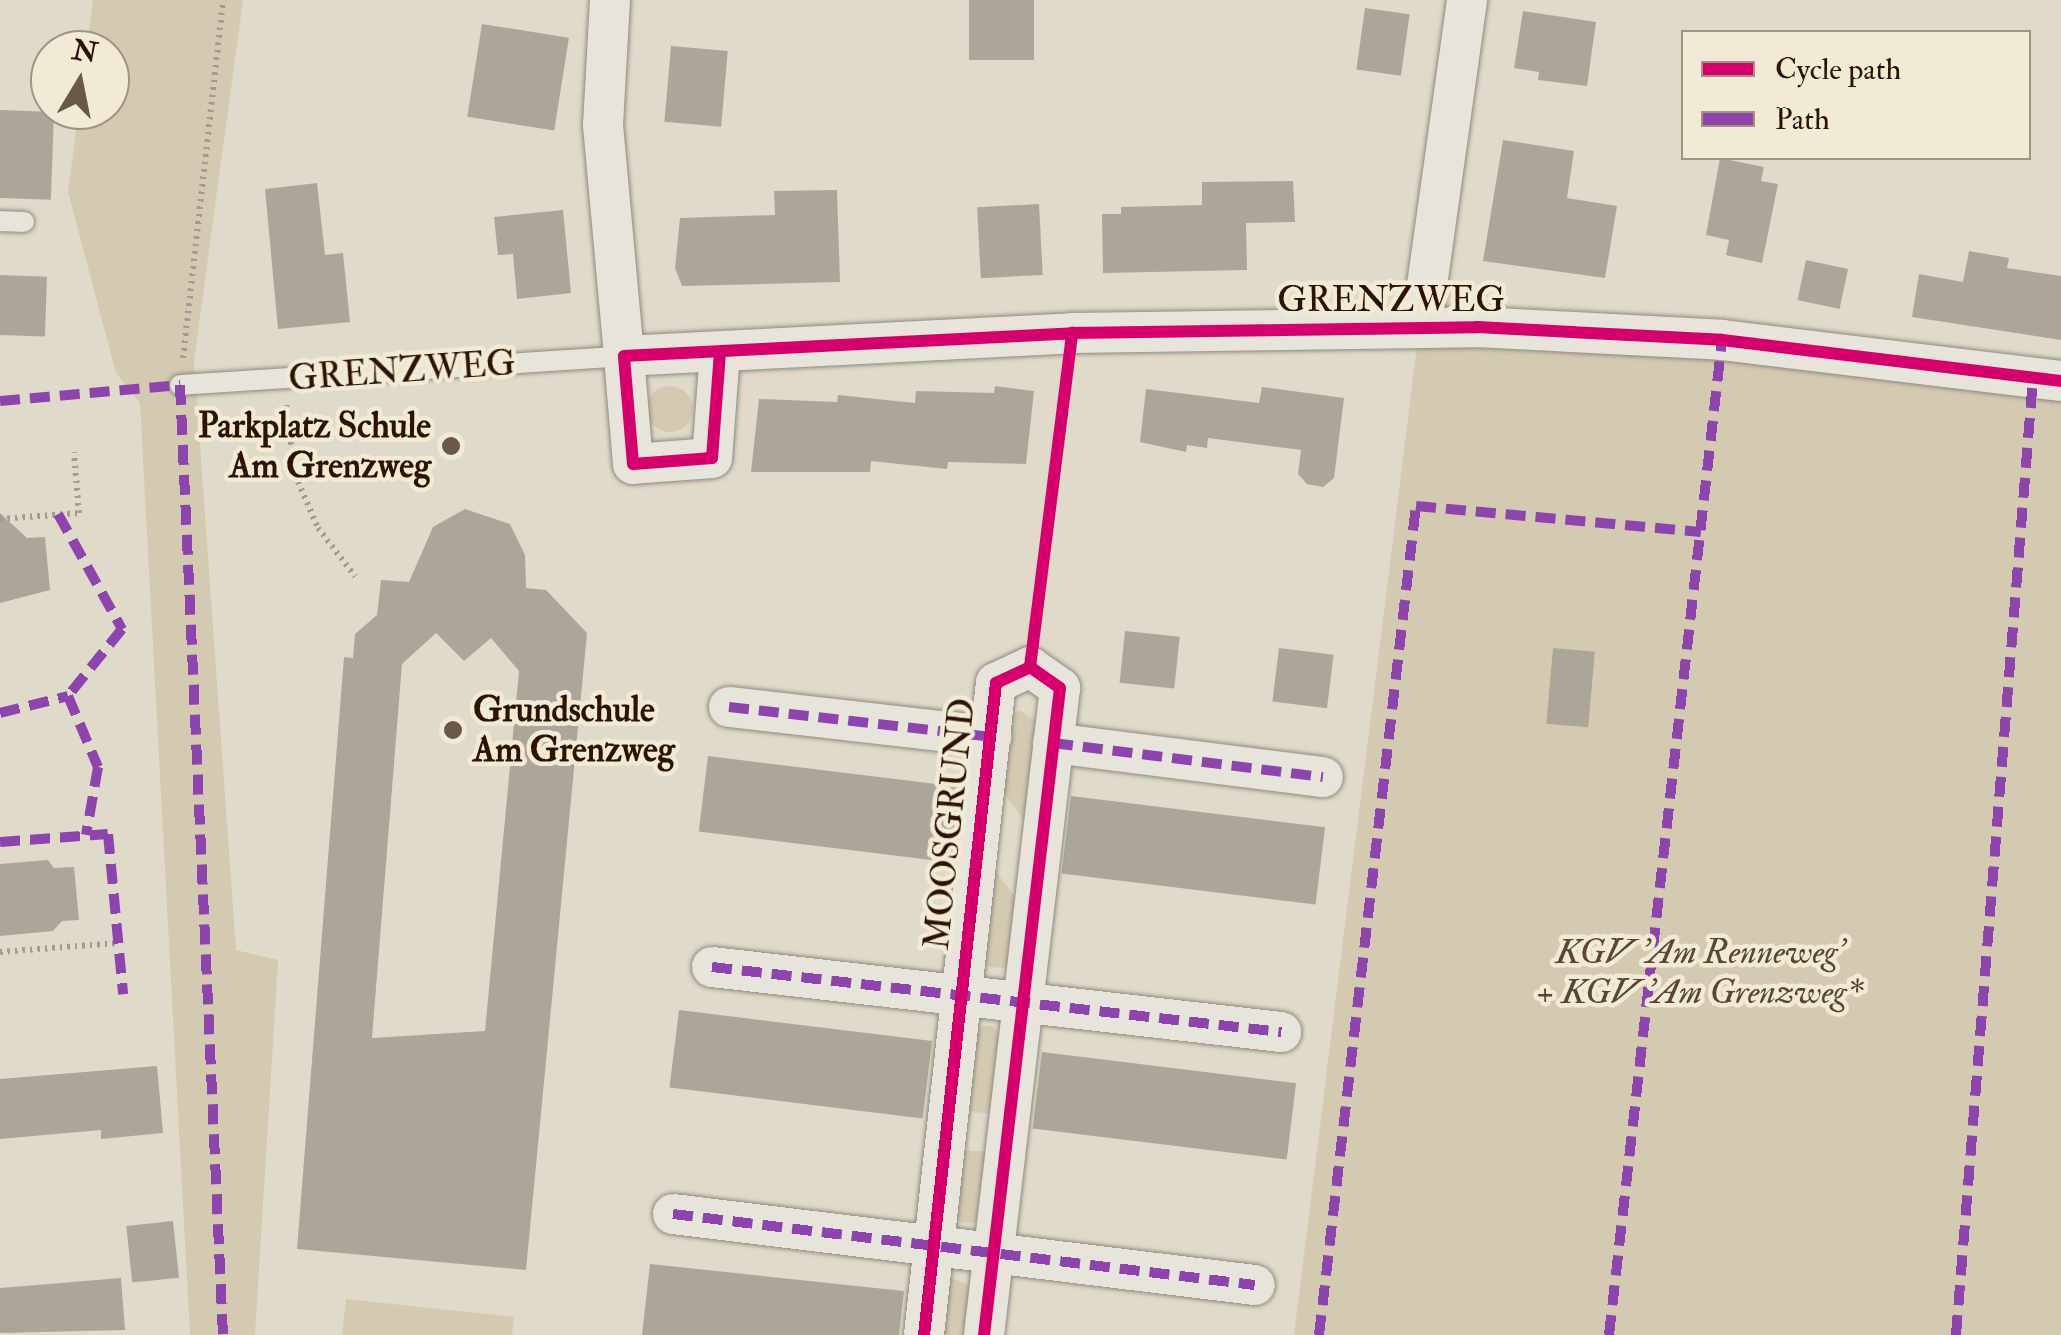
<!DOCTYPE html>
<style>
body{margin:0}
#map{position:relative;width:2061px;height:1335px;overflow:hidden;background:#e0daca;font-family:"IM FELL Double Pica",serif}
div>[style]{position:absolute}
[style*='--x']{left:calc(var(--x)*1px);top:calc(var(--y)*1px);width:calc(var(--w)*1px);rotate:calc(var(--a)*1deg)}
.green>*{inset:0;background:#d4cab2}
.round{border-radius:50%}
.building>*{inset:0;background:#aca69a;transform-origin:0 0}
.path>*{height:6px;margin-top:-3px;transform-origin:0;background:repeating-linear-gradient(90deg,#a29d94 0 2.5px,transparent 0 7.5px)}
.roads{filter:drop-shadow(0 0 2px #90897d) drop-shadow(0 0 2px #90897d)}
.service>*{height:20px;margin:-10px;padding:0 10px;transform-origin:10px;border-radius:10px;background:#e7e4dc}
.minor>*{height:40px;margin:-20px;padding:0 20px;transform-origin:20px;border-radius:20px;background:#e7e4dc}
.quiet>*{height:10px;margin-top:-5px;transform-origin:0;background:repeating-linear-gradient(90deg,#8e44ad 0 20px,transparent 0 30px)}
.cycleway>*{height:12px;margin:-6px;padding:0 6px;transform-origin:6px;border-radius:6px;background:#d6006c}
.dots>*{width:28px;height:28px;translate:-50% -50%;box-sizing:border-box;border:5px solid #f1ead6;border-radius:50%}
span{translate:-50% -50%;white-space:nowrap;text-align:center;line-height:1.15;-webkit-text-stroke:9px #f1ead6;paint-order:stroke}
.street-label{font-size:35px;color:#2c1400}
.poi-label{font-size:35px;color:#2c1400;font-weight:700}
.right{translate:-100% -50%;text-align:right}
.left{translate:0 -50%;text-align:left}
.park-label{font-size:35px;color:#5b4630;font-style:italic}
.legend{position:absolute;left:1681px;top:30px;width:350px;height:130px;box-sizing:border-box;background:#f1ead6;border:2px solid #a29480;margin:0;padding:12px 18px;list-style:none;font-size:30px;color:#2c1400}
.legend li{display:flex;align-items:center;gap:20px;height:50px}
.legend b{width:50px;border:2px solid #a29480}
.north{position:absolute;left:30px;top:30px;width:100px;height:100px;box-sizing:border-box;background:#f1ead6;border:2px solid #a29480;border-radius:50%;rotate:10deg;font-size:28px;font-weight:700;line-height:40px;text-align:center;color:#2c1400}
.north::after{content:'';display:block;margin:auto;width:35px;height:45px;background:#6b5947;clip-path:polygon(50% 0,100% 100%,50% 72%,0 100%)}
</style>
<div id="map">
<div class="green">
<i style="clip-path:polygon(93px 0,243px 0,194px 361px,236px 950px,278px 960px,255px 1335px,190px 1335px,140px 403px,116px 373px,68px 192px,79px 110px,110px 110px,110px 50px,86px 50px)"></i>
<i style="clip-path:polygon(1417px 346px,1720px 358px,2061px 398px,2061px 1335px,1294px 1335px)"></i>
<i class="round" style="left:647px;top:386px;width:46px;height:46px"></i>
<i style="clip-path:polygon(1019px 710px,1036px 721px,1027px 825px,1002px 790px,1010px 718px)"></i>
<i style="clip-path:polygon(993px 868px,1020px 903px,1011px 962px,1005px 968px,989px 967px,981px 956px)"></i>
<i style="clip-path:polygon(982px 1026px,993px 1026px,1002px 1037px,994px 1114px,966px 1111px,974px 1035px)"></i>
<i style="clip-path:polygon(962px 1150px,990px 1152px,981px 1214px,974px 1223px,960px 1222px,956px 1213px)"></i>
<i style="clip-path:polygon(954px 1279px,970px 1286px,966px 1335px,940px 1335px,947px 1283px)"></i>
<i style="clip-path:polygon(346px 1299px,514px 1317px,512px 1335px,342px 1335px)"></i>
</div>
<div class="building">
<i style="left:969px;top:0;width:65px;height:60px"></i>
<i style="left:1365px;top:8px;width:45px;height:62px;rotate:8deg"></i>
<i style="clip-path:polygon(1523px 11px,1596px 22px,1587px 86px,1538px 80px,1539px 72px,1514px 68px)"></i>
<i style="left:482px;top:24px;width:88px;height:94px;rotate:9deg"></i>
<i style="left:671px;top:46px;width:57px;height:76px;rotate:5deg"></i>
<i style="left:0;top:110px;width:54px;height:88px;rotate:2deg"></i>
<i style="clip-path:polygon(1503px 140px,1574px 151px,1567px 198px,1617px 206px,1605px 278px,1483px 261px)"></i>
<i style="clip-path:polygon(1720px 158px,1764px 167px,1761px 181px,1778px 184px,1762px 263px,1726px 255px,1729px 240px,1706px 235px)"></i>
<i style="clip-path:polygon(1293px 181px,1295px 222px,1246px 223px,1247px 270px,1103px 273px,1102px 214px,1121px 214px,1121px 207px,1202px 205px,1202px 182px)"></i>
<i style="clip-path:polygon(317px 183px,325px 255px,343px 253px,350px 322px,278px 329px,265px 189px)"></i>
<i style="clip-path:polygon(837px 190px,840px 282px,682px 286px,675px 268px,680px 218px,775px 215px,774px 191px)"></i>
<i style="left:1039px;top:204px;width:71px;height:62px;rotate:87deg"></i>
<i style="clip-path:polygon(563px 210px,571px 293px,517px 299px,513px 254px,498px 255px,494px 217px)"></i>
<i style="clip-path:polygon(1969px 251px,2009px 258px,2007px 268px,2061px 276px,2061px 340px,1912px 317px,1919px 274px,1963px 282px)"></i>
<i style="left:1806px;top:260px;width:43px;height:41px;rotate:12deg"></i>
<i style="left:0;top:275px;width:47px;height:60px;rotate:2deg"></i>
<i style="clip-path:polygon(995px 386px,1034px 391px,1026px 464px,948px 462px,947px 469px,871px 461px,870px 472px,751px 472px,759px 399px,837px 402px,838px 395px,915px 403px,916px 391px,994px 393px)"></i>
<i style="clip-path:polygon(1262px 387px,1344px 398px,1334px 478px,1323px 487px,1307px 484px,1298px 474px,1301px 450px,1208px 438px,1207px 448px,1187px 445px,1186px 452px,1140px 442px,1146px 389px,1259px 403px)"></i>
<i style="clip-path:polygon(evenodd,465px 509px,510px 524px,525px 555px,526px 588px,546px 590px,587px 633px,526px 1270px,297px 1249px,344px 657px,353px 658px,355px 634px,377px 615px,381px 580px,409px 582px,433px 527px,465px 509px,436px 633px,464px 661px,491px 638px,519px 671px,485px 1031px,372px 1038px,402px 664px,436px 633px)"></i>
<i style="clip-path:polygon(0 513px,27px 538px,45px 537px,50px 590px,0 603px)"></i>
<i style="left:1125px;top:631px;width:55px;height:52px;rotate:6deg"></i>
<i style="left:1279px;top:648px;width:55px;height:54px;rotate:7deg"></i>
<i style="left:1553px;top:648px;width:42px;height:76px;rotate:5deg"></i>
<i style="left:708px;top:756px;width:255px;height:76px;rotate:7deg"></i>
<i style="left:1071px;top:796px;width:256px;height:78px;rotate:7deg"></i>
<i style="clip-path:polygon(48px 860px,54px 868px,74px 867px,79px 920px,62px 921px,53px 931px,0 936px,0 864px)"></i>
<i style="left:679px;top:1010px;width:255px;height:78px;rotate:7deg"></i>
<i style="left:1042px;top:1052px;width:256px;height:77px;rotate:7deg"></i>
<i style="clip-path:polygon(157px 1066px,163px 1133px,101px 1139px,101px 1130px,0 1139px,0 1079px)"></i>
<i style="left:173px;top:1221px;width:57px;height:47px;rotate:84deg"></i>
<i style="clip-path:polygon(650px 1264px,904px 1291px,899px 1335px,642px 1335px)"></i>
<i style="clip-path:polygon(121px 1278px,125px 1330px,0 1333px,0 1288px)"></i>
</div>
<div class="path">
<i style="--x:183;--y:358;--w:360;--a:-83.6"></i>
<i style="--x:286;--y:405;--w:71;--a:82.7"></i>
<i style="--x:295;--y:475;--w:58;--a:66.5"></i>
<i style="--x:318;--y:528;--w:61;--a:52.4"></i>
<i style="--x:0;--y:519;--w:79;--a:-4.3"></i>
<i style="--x:79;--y:513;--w:61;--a:-94.7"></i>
<i style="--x:0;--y:952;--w:118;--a:-4.4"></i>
</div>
<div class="roads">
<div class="service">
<i style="--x:0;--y:221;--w:24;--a:2"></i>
<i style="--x:180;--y:385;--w:445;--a:-3.7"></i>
</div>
<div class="minor">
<i style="--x:610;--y:0;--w:125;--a:93.2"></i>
<i style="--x:603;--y:125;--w:232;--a:84.8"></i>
<i style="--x:1421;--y:328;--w:331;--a:-82"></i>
<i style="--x:720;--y:352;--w:106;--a:94.3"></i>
<i style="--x:712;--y:458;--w:79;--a:175.7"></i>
<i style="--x:633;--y:464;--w:108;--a:-94.8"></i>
<i style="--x:624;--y:356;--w:449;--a:-2.9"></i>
<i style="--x:1072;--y:333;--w:405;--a:-0.8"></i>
<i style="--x:1477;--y:327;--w:245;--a:3"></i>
<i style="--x:1722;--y:340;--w:341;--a:6.9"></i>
<i style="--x:729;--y:707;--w:264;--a:6.5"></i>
<i style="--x:1053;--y:743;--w:272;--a:7.2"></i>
<i style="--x:712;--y:967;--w:573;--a:6.52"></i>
<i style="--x:673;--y:1214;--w:586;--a:6.96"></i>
<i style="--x:924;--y:1335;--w:656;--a:-83.7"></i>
<i style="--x:996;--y:683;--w:38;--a:-25"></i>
<i style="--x:1030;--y:667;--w:37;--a:35"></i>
<i style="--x:1060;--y:688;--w:651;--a:96.7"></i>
</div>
</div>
<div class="quiet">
<i style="--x:0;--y:401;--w:181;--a:-5.1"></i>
<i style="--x:180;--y:385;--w:951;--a:87.41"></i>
<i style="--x:58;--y:514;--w:132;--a:60.9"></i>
<i style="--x:122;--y:629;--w:86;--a:128.9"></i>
<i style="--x:68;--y:696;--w:77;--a:67.1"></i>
<i style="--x:98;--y:767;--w:69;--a:100"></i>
<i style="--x:729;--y:707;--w:264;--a:6.5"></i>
<i style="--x:0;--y:713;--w:70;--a:-14"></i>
<i style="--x:1053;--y:743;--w:272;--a:7.2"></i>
<i style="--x:0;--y:842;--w:108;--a:-4.2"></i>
<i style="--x:108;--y:834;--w:161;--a:84.6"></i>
<i style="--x:712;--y:967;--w:573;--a:6.52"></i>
<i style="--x:673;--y:1214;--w:586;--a:6.96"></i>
<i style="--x:1319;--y:1335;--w:835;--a:-83.33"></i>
<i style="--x:1416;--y:506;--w:286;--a:5.2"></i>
<i style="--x:1609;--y:1335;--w:1001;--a:-83.52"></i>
<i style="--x:1956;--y:1335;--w:961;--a:-85.4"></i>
</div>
<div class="cycleway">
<i style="--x:720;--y:352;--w:106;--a:94.3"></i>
<i style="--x:712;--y:458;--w:79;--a:175.7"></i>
<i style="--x:633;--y:464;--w:108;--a:-94.8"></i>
<i style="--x:624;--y:356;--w:449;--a:-2.9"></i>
<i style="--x:1072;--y:333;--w:405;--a:-0.8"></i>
<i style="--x:1477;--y:327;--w:245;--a:3"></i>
<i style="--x:1722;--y:340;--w:341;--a:6.9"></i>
<i style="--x:1030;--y:667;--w:337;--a:-82.8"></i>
<i style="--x:924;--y:1335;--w:656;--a:-83.7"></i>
<i style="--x:996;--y:683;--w:38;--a:-25"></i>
<i style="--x:984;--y:1335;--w:651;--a:-83.3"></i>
<i style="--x:1060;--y:688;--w:37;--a:-145"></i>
</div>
<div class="dots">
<i style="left:451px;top:446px;background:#6b5947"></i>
<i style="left:453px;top:730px;background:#6b5947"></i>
</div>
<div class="street-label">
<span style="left:1391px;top:300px">GRENZWEG</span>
<span style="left:402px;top:371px;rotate:-4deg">GRENZWEG</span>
<span style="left:950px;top:824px;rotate:-84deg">MOOSGRUND</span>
</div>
<div class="poi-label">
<span class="right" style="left:431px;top:446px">Parkplatz Schule<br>Am Grenzweg</span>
<span class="left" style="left:473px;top:730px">Grundschule<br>Am Grenzweg</span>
</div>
<div class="park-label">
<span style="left:1700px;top:972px">KGV 'Am Renneweg'<br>+ KGV 'Am Grenzweg*</span>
</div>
<ul class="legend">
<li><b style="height:12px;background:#d6006c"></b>Cycle path</li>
<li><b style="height:12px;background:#8e44ad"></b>Path</li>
</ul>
<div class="north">N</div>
</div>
